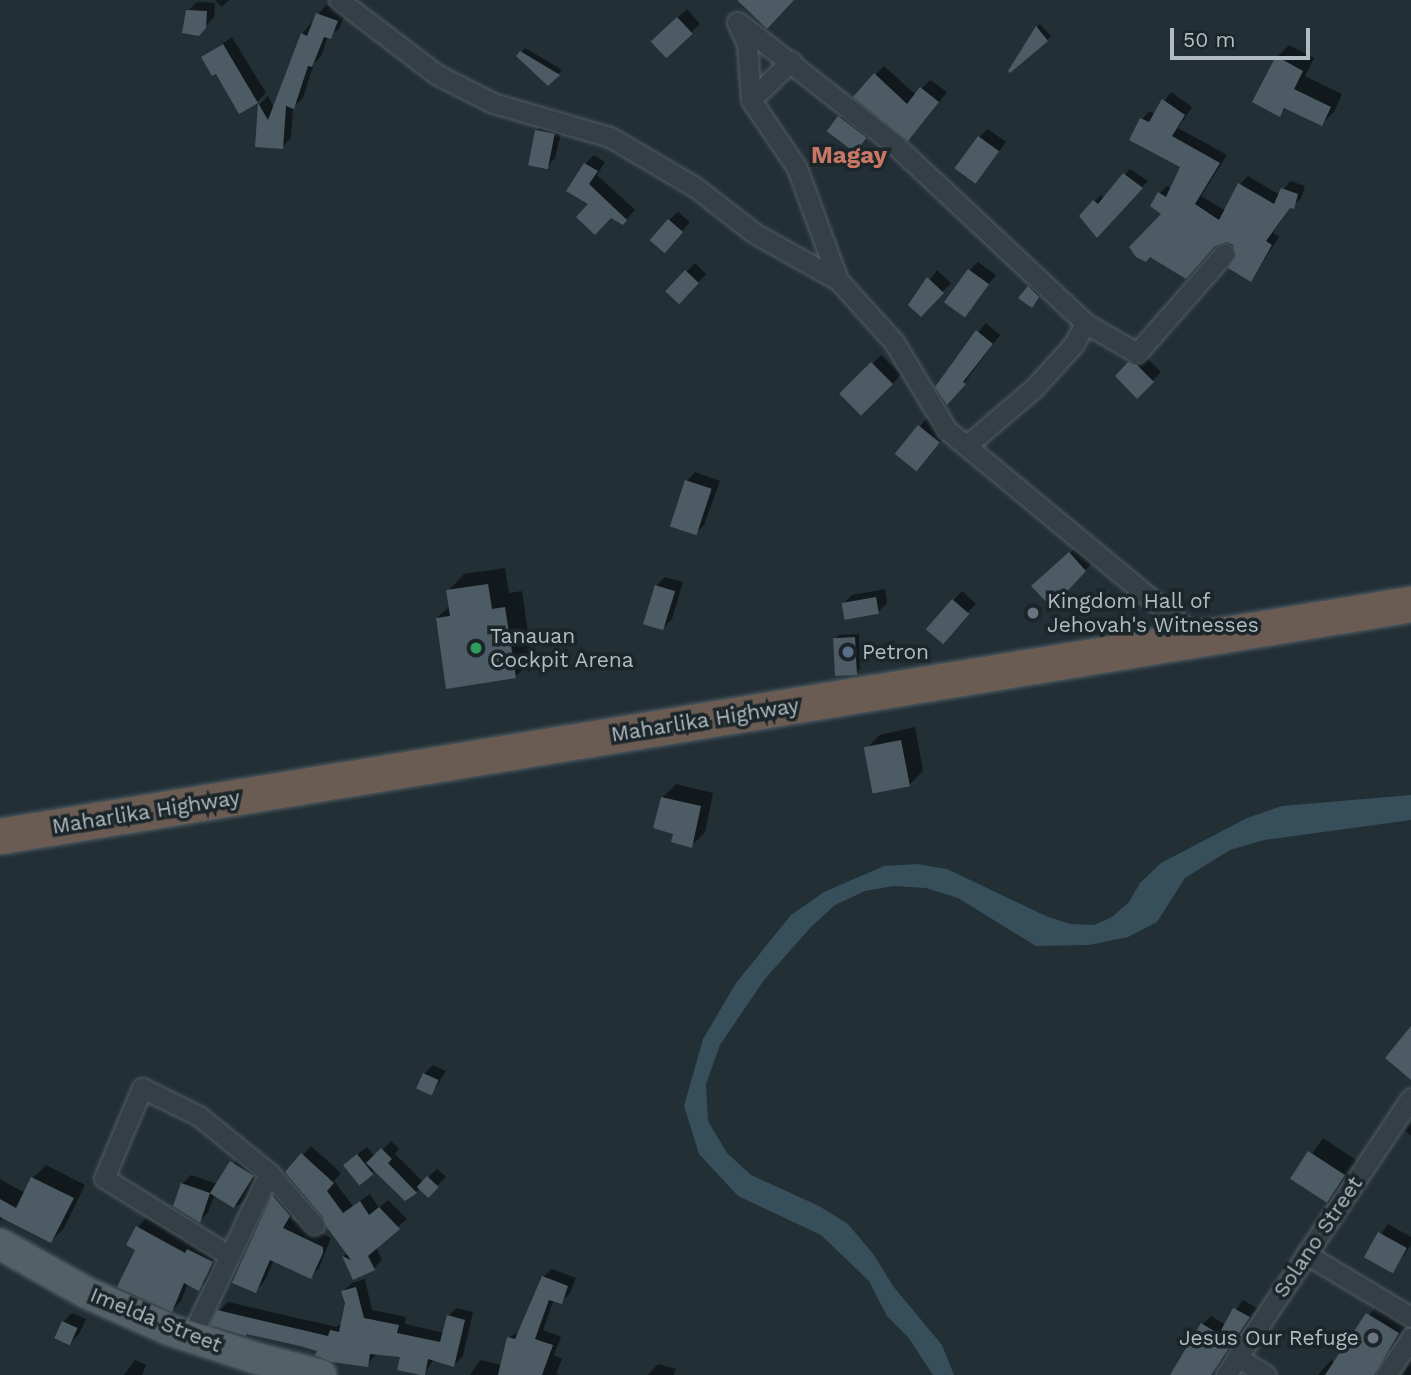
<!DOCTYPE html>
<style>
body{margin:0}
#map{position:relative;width:1411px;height:1375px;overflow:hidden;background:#222f35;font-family:"Work Sans",sans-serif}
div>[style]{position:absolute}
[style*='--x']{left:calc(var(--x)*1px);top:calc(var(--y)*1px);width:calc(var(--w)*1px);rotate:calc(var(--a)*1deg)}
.water>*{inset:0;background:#374f5b}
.shadow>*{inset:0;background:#0007;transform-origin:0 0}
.building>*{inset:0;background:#4d5c64;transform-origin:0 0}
.roads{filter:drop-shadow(0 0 2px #535e64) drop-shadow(0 0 2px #535e64)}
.street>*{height:19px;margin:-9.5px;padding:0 9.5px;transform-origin:9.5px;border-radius:9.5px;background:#354046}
.primary>*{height:30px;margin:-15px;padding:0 15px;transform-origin:15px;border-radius:15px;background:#536066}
.highway>*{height:35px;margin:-17.5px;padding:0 17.5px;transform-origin:17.5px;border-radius:17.5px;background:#6b5c53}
.dots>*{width:19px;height:19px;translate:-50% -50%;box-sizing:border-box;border:4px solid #1b252a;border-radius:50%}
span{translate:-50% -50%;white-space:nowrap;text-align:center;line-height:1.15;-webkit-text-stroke:7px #1b252a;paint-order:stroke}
.poi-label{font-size:21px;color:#b0bcc2}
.left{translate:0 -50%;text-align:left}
.right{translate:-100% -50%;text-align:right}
.street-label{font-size:21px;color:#b0bcc2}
.quarter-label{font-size:24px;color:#c87765;font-weight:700}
.scale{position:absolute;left:1170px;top:28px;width:140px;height:32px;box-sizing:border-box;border:4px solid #b0bcc2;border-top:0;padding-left:9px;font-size:21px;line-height:24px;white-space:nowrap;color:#b0bcc2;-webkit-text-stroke:5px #1b252a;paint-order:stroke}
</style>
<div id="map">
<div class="water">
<i style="clip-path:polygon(1411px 795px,1411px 820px,1264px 840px,1230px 850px,1185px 878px,1157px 922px,1128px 937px,1089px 945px,1036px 946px,958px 898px,926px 888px,893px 886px,865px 891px,835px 905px,811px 927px,764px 980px,720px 1045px,706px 1084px,708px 1121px,727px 1153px,751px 1175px,819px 1206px,848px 1224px,874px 1255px,893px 1286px,942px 1345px,954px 1375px,933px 1375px,908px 1337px,887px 1316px,869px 1281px,821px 1235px,738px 1196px,699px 1154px,684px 1106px,703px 1039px,736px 983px,791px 915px,824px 892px,884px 866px,917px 864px,947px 869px,1048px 917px,1071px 924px,1094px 925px,1112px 917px,1129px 902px,1140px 883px,1161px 863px,1247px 818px,1282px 806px)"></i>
</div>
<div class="shadow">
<i style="clip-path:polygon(215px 0,229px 0,222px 7px)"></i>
<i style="clip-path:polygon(197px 2px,215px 3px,214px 17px,198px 34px,188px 11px)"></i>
<i style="clip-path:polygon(326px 5px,346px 12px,339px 29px,328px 36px,321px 56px,314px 63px,303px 98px,293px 107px,291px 138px,282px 147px,257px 145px,260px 104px,268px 96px,274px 108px,302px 34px)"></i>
<i style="clip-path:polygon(687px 9px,700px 24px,666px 56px,661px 33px)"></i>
<i style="clip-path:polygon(1040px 24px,1051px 36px,1047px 40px,1037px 27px)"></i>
<i style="clip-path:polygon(232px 37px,266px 93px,257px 102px,203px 57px)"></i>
<i style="clip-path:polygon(1289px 45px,1314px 58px,1305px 76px,1342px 94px,1334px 112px,1321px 124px,1287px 107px,1280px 114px,1277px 57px)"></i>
<i style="clip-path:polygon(525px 48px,562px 70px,548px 84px,518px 56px)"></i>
<i style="clip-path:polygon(884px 66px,916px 95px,930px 80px,947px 92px,917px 130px,875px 75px)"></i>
<i style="clip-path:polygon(1171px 92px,1192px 107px,1178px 128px,1227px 155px,1201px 196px,1226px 211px,1240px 184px,1248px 176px,1280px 195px,1290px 181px,1305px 186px,1301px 199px,1291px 206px,1273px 233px,1279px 237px,1251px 280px,1238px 258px,1237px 250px,1226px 240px,1163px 214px,1159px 194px,1167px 186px,1172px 189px,1182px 166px,1142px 119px,1150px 111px,1155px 114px)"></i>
<i style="clip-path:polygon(848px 108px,874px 129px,863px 143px,829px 131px)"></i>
<i style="clip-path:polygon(545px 122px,563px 125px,555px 158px,547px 167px,536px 130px)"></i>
<i style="clip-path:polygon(988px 129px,1006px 142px,976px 181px,979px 137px)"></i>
<i style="clip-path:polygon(594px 155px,605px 162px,597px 175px,635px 210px,623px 223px,591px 204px,585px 164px)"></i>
<i style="clip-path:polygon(1130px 169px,1148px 181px,1097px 235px,1081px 216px,1101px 195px,1105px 199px)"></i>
<i style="clip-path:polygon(678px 212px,690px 222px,673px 242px,669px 220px)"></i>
<i style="clip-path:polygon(978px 262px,996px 275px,964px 315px,970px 270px)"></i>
<i style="left:695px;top:263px;width:16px;height:40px;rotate:45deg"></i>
<i style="clip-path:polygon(937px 270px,951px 283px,921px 314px,911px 305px)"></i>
<i style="clip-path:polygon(1033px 283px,1042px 292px,1035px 302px,1029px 287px)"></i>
<i style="clip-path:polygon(986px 323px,1000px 335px,956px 394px,951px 364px)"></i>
<i style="clip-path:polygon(1139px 354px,1146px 357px,1161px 372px,1137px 396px,1117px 376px)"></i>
<i style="left:881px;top:355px;width:28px;height:54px;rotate:44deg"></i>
<i style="clip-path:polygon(928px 417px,947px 434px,925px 460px,897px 452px)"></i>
<i style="clip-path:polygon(695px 472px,720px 481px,704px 525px,695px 534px,687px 481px)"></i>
<i style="clip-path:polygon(1079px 545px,1094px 561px,1052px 605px,1042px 578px)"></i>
<i style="clip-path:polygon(505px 568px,509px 593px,522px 591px,532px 660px,515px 677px,437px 618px,450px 606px,448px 591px,464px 574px)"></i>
<i style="clip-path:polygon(665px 577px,683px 582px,672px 619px,663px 628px,656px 586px)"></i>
<i style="clip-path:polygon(885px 589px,887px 603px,878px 612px,843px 604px,852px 595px)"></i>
<i style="left:962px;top:591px;width:19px;height:50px;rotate:43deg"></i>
<i style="clip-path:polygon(859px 634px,860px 669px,856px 673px,835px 639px,839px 635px)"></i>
<i style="clip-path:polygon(915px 727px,923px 771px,909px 785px,866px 749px,880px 735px)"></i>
<i style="clip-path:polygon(676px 784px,713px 793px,705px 832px,691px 846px,662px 798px)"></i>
<i style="clip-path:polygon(433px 1065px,446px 1071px,432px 1093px,424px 1074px)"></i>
<i style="clip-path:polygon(1411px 1123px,1411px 1136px,1405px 1131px)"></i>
<i style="left:1323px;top:1138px;width:41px;height:51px;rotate:34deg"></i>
<i style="clip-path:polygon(391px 1141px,399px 1149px,395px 1154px,423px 1182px,437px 1169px,446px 1177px,428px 1195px,420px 1187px,416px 1192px,375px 1169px,359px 1183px,354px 1157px,367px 1147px,375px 1157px)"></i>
<i style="clip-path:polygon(311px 1146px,341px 1173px,334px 1181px,353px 1206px,370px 1194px,379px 1208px,388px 1200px,407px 1219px,376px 1247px,382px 1260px,374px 1268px,354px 1277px,344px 1256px,348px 1252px,303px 1155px)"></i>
<i style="clip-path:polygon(240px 1154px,261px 1167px,247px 1197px,238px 1206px,215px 1194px,208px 1212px,200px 1221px,182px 1184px,191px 1175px,220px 1185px)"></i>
<i style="clip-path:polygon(46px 1165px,85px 1185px,64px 1228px,51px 1241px,4px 1217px,0 1221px,0 1179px,25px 1193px,33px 1178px)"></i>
<i style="clip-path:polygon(282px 1188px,298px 1206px,291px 1219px,331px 1238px,319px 1268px,310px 1277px,274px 1260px,264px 1282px,255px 1291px,234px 1282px,273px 1196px)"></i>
<i style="clip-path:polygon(146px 1218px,194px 1245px,221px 1253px,208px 1280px,199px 1289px,188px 1283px,181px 1301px,172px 1310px,138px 1249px,138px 1227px)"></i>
<i style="clip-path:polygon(1388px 1224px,1411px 1237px,1411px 1245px,1392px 1272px,1366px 1256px)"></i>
<i style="clip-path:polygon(552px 1269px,576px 1278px,570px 1293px,561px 1302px,554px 1299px,543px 1330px,561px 1337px,554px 1355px,562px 1359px,556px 1374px,561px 1375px,470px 1375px,480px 1360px,502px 1365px,509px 1338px,521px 1330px,543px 1277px)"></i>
<i style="clip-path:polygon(365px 1279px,372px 1310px,406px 1317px,405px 1324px,444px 1333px,448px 1316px,457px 1308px,473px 1312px,463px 1356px,454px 1365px,434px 1359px,424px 1374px,402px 1356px,377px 1353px,367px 1365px,219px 1311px,228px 1302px,336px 1327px,343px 1323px,346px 1303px,343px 1291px,352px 1283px)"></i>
<i style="clip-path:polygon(1243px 1300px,1257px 1308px,1223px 1358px,1208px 1375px,1172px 1375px,1203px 1324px,1211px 1316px,1226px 1325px)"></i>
<i style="clip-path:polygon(1377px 1305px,1407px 1324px,1373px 1375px,1318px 1375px,1331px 1360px,1335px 1363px)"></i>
<i style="clip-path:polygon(72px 1313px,86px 1319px,79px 1334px,70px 1343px,63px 1322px)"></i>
<i style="clip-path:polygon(135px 1360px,146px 1365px,142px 1375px,124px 1375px)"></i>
<i style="clip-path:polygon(1411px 1361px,1411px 1375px,1402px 1375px)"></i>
<i style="clip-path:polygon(658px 1364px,676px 1369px,674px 1375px,648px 1375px)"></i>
</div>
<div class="building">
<i style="clip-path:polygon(737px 0,794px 0,767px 29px)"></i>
<i style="clip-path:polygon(186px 10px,207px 11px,206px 28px,199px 36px,182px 33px)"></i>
<i style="clip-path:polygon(316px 13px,338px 21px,331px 39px,324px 37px,312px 67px,308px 66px,294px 109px,286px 106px,283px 149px,255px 147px,258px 103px,268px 120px,301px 33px,307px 36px)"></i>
<i style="left:677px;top:17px;width:23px;height:36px;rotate:47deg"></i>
<i style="clip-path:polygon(1036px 26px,1048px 41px,1010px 73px,1008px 71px)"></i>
<i style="clip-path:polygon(223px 44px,258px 103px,239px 114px,216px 74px,212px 76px,201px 57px)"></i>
<i style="clip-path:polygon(520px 51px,560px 75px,548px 86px,516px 56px)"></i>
<i style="clip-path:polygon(1276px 56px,1303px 71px,1294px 89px,1331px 107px,1322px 126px,1284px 108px,1280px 117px,1252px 102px)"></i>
<i style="clip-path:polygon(874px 73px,907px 104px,920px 87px,939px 102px,908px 141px,853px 97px)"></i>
<i style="clip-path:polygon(1162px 99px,1185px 115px,1172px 136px,1220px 163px,1195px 204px,1219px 220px,1238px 183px,1274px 204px,1281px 188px,1298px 194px,1294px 209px,1290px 208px,1266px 241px,1272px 245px,1251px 282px,1228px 268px,1236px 256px,1233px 245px,1227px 242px,1215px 246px,1186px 279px,1150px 257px,1146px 262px,1136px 257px,1129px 247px,1161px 214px,1150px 206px,1158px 192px,1166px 197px,1180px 167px,1129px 140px,1140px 118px,1149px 122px)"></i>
<i style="left:838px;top:116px;width:36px;height:19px;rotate:37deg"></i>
<i style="left:535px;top:130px;width:20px;height:36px;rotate:11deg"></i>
<i style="left:978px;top:136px;width:26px;height:40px;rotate:36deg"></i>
<i style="clip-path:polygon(584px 163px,598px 171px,589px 184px,627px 220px,623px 225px,611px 218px,595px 235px,576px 217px,588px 204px,566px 191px)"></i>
<i style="clip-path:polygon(1123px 173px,1143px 188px,1097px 238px,1079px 216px,1093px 200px,1098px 204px)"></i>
<i style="left:668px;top:219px;width:20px;height:28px;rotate:41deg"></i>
<i style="left:968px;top:269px;width:26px;height:41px;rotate:36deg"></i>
<i style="left:685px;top:270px;width:19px;height:29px;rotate:43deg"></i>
<i style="clip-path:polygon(927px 277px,944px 293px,921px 317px,908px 305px)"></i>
<i style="clip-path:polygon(1028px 286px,1039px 297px,1032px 308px,1018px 298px)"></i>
<i style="clip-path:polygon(976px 330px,993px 344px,963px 382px,966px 384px,947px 405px,935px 387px)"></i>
<i style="left:871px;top:362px;width:31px;height:45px;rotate:45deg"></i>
<i style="clip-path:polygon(1128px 362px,1137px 365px,1154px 382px,1137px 399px,1115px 376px)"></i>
<i style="left:918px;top:425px;width:28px;height:37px;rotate:39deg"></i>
<i style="left:685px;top:480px;width:28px;height:49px;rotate:18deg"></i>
<i style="clip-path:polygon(1069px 552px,1086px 571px,1052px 608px,1031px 586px)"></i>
<i style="clip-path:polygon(488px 584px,492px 609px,505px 607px,516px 678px,446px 689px,436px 618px,450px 616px,446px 590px)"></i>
<i style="left:655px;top:585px;width:21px;height:41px;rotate:17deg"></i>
<i style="left:876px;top:597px;width:17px;height:35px;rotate:80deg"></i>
<i style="left:952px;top:599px;width:23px;height:40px;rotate:41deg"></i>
<i style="left:855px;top:637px;width:38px;height:22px;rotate:87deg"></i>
<i style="left:901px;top:740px;width:47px;height:38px;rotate:79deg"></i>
<i style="clip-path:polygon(661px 797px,701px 806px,692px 848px,671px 842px,673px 834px,653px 828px)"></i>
<i style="clip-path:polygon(1411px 1026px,1411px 1080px,1385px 1058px)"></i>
<i style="left:423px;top:1073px;width:17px;height:17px;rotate:24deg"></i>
<i style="clip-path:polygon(381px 1148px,392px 1159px,388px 1163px,417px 1193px,405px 1201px,366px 1163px)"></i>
<i style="left:1308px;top:1151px;width:44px;height:33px;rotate:33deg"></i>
<i style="clip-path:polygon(301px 1153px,334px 1183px,327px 1191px,343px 1213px,360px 1201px,369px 1215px,379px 1207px,400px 1229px,368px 1256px,375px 1270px,353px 1280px,342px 1256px,351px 1260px,326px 1226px,323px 1217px,285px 1172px)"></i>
<i style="left:357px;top:1154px;width:26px;height:18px;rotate:51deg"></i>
<i style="left:230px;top:1161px;width:28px;height:38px;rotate:32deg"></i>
<i style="left:427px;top:1176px;width:16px;height:15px;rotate:43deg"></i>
<i style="clip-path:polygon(31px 1177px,74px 1198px,51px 1243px,0 1217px,0 1199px,16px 1208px)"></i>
<i style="clip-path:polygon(181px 1183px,210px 1193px,200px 1223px,173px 1206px)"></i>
<i style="clip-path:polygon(272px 1195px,290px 1216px,283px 1228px,323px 1247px,323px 1253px,311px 1279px,270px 1260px,256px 1293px,232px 1283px)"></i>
<i style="clip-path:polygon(136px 1226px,185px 1253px,187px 1249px,213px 1262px,199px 1291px,184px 1283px,172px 1312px,117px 1287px,135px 1250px,126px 1245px)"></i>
<i style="left:1378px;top:1232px;width:33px;height:29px;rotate:29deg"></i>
<i style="clip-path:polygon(542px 1276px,568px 1286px,562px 1304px,549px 1300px,535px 1339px,553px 1345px,542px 1375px,498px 1375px,507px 1337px,515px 1339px)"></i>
<i style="clip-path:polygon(356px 1287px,364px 1318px,399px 1325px,397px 1333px,440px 1342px,447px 1315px,465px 1320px,454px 1367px,428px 1359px,425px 1375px,421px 1375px,397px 1370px,400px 1357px,370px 1354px,368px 1367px,332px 1362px,315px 1355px,317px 1351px,300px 1346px,246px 1334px,246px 1336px,210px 1325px,217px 1310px,328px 1336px,330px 1330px,339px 1332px,345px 1303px,341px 1291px)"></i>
<i style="clip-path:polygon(1233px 1308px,1250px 1317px,1211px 1375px,1170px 1375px,1201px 1323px,1219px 1334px)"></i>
<i style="clip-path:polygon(1366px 1313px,1399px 1333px,1374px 1375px,1325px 1375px)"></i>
<i style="left:62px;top:1321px;width:17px;height:19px;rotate:24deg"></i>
</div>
<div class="roads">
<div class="street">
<i style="--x:339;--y:0;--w:122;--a:37.3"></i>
<i style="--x:436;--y:74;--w:64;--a:27"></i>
<i style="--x:493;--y:103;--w:122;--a:16.2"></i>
<i style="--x:610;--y:137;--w:99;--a:30.5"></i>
<i style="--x:695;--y:187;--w:75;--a:37.9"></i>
<i style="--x:754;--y:233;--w:96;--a:29.2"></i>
<i style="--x:737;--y:22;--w:24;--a:66"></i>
<i style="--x:747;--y:44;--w:56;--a:85.9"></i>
<i style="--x:751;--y:100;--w:82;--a:55.9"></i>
<i style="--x:797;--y:168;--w:119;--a:69.9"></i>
<i style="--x:838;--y:280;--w:84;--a:47.9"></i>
<i style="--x:894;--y:342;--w:103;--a:58.9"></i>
<i style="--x:947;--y:430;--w:328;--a:39.6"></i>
<i style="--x:738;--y:22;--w:198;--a:38"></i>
<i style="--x:894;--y:144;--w:262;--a:43.1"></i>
<i style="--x:1085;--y:323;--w:24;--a:118"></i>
<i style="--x:1074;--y:344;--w:59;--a:132.3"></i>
<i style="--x:1034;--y:388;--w:89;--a:139.5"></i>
<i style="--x:751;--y:100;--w:56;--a:-44.3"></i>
<i style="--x:1085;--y:323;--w:60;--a:30"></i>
<i style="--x:1137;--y:353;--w:132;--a:-48.7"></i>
<i style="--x:1306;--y:1254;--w:122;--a:31"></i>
<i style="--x:230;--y:1256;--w:148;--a:-148.2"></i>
<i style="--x:104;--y:1178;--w:98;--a:-67.1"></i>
<i style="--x:142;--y:1088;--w:64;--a:26.2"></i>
<i style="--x:199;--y:1116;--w:90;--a:39.2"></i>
<i style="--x:191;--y:1337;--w:182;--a:-64.6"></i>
<i style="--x:269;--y:1173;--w:69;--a:49.1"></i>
<i style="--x:1237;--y:1357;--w:34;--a:32"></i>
<i style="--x:1226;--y:1375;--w:333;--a:-56.3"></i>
<i style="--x:1386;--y:1375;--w:45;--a:-56"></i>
</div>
<div class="primary">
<i style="--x:0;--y:1244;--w:100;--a:29.4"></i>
<i style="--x:87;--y:1293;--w:91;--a:24"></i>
<i style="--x:170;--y:1330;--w:89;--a:18.2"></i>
<i style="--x:255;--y:1358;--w:68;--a:14.4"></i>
</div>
<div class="highway">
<i style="--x:0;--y:836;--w:1430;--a:-9.34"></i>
</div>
</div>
<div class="dots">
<i style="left:1033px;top:613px;background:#6b7280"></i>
<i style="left:476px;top:648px;background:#2e9e5b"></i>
<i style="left:848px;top:652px;background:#5c6f8a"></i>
<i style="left:1373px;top:1338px;background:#6b7280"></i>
</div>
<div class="poi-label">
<span class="left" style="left:1047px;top:613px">Kingdom Hall of<br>Jehovah's Witnesses</span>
<span class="left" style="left:490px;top:648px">Tanauan<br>Cockpit Arena</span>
<span class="left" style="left:862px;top:652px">Petron</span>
<span class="right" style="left:1359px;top:1338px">Jesus Our Refuge</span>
</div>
<div class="street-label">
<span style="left:705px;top:720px;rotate:-9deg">Maharlika Highway</span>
<span style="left:146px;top:812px;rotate:-9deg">Maharlika Highway</span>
<span style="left:1318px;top:1237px;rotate:-56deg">Solano Street</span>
<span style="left:156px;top:1320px;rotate:22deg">Imelda Street</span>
</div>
<div class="quarter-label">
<span style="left:849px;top:156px">Magay</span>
</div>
<div class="scale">50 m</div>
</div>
